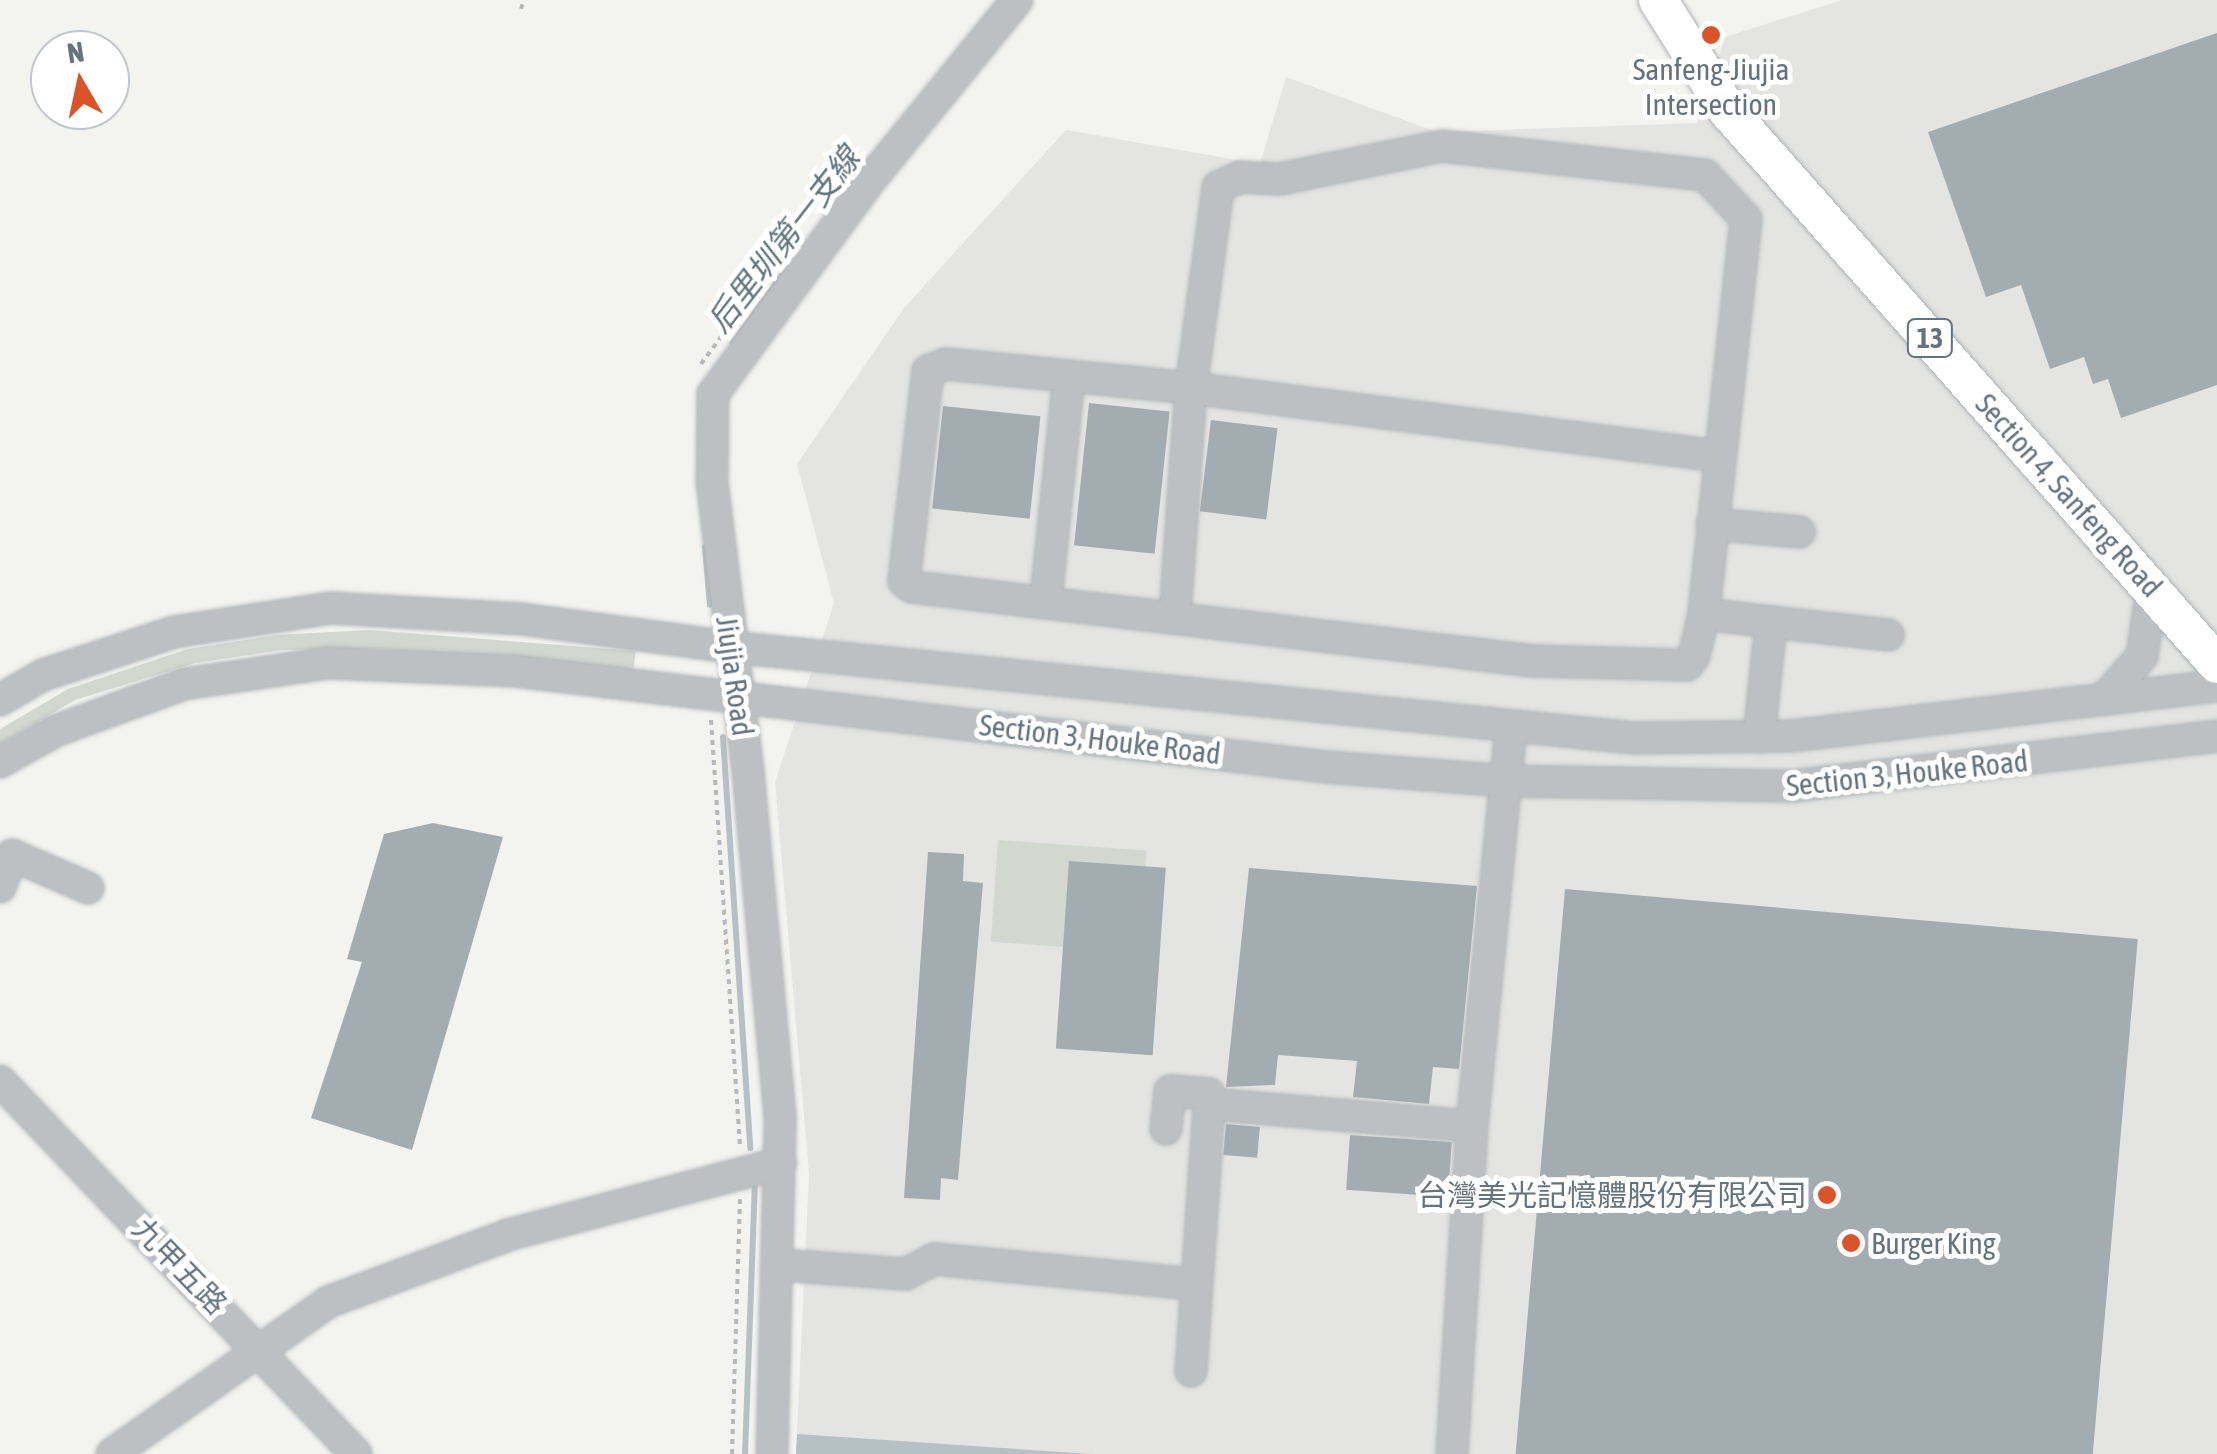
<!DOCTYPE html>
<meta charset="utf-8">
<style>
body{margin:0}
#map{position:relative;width:2217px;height:1454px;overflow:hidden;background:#f3f3ef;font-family:"Asap Condensed","Noto Sans TC",sans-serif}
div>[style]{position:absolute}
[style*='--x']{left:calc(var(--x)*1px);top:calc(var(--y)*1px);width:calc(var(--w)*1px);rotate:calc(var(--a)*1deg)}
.built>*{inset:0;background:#e4e5e3}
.green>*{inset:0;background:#d2d8cf;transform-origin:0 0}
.water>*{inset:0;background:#b6c1c6}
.stream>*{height:6px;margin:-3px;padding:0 3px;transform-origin:3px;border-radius:3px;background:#b6c1c6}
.building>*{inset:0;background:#a3acb0;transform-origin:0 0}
.path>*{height:4px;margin-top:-2px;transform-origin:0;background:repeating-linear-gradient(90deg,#b6b9bb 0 5px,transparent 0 10px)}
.roads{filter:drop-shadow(0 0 2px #afb4b7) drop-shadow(0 0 2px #afb4b7)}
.minor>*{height:30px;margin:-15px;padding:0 15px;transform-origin:15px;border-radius:15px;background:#bcc0c3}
.major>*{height:38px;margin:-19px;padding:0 19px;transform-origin:19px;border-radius:19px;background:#fff}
.dots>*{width:28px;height:28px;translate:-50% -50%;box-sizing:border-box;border:5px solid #fff;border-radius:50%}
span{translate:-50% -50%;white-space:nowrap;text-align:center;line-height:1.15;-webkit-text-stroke:10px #fff;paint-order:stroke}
.shield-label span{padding:2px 8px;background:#fff;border:2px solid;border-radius:8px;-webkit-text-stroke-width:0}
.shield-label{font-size:28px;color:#63737f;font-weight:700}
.poi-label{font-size:30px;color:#63737f}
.right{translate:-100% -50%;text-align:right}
.left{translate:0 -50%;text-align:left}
.street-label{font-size:30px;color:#63737f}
.water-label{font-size:32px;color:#5f757d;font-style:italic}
.north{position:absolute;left:30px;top:30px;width:100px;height:100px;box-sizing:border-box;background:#fff;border:2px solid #c1c7cc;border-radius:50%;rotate:351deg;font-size:28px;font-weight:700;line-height:40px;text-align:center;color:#63737f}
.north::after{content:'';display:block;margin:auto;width:35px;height:45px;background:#db5328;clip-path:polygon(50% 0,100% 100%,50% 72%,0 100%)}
</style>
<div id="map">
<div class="built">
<i style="clip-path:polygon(1842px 0,2217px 0,2217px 1454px,796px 1454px,809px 1174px,775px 782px,834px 603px,797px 464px,904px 308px,1066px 130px,1260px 164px,1286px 77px,1437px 132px,1697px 123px,1725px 37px)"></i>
</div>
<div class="green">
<i style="clip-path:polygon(369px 630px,636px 651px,633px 672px,378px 649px,282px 650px,195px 663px,75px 700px,0 744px,0 729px,68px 689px,188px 649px,276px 635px)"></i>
<i style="left:998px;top:840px;width:149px;height:102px;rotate:4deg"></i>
</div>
<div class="water">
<i style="clip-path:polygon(797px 1434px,1091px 1454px,796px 1454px)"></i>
</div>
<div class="stream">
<i style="--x:733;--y:343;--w:92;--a:-54.2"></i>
<i style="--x:705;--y:547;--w:58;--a:85.1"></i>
<i style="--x:723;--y:737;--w:412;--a:86.2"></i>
<i style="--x:745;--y:1454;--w:269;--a:-87.9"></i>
</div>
<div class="building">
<i style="clip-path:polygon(2217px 33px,2217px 385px,2121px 418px,2108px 379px,2093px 384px,2084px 357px,2050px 369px,2021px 285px,1986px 297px,1928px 132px)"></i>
<i style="left:1089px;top:403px;width:81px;height:143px;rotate:6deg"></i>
<i style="left:943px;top:406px;width:98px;height:103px;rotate:6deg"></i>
<i style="left:1211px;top:420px;width:67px;height:92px;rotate:7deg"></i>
<i style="clip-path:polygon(433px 823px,503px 837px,412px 1150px,311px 1118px,362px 962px,347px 959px,384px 834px)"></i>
<i style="clip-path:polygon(928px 852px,964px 854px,963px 881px,983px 883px,958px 1180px,941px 1178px,940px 1200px,904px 1198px)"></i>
<i style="left:1069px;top:861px;width:97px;height:188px;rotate:4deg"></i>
<i style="clip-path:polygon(1249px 868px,1477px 886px,1459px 1069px,1433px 1067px,1429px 1104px,1353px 1097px,1357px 1061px,1278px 1055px,1275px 1085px,1226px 1087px)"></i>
<i style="left:1565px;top:889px;width:575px;height:567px;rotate:5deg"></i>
<i style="left:1226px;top:1124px;width:34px;height:31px;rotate:5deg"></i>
<i style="left:1350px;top:1135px;width:102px;height:55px;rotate:4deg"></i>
</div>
<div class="path">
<i style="--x:521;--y:9;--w:9;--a:-72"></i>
<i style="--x:701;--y:364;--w:76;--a:-53.6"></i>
<i style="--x:711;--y:720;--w:430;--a:86.1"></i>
<i style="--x:732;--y:1454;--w:255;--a:-88.2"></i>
</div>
<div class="roads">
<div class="minor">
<i style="--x:1712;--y:524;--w:88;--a:5.2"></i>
<i style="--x:1046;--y:599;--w:222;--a:-84.1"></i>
<i style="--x:1704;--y:614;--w:67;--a:6.8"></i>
<i style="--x:1175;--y:616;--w:229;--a:-86"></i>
<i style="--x:1191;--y:388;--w:203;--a:-82.3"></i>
<i style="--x:1218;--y:187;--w:24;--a:-24"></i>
<i style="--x:1240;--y:177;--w:40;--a:2.9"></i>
<i style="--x:1280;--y:179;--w:165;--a:-11.5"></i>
<i style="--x:1442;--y:146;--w:265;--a:6.3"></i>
<i style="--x:1705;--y:175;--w:60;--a:47"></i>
<i style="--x:1746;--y:219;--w:397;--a:96.1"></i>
<i style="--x:1704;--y:614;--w:43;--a:103.4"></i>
<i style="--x:1694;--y:656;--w:11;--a:128"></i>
<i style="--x:1687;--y:665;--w:154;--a:-178.5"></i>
<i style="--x:1533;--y:661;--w:625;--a:-173.2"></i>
<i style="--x:912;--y:587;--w:10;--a:-143"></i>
<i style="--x:904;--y:581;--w:211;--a:-83.5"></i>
<i style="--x:928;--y:371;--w:19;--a:-21"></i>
<i style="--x:946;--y:364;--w:246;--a:5.6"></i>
<i style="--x:1191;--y:388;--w:531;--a:7.35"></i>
<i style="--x:0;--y:700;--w:50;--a:-30.2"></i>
<i style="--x:43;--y:675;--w:138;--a:-18.2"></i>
<i style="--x:174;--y:632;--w:158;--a:-8.7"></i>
<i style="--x:330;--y:608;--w:192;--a:3.3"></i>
<i style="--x:522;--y:619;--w:210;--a:7.7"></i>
<i style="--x:730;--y:647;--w:909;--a:5.75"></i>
<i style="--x:1634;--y:738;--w:157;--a:-0.7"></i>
<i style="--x:1791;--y:736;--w:429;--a:-6.7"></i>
<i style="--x:2103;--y:700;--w:59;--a:-48.4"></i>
<i style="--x:2142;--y:656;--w:69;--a:-81.6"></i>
<i style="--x:1759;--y:737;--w:116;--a:-84"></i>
<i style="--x:1771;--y:622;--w:118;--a:6.3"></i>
<i style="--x:0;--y:762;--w:63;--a:-29.4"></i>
<i style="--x:55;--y:731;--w:137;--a:-20"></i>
<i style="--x:184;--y:684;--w:146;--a:-8.3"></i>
<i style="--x:328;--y:663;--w:186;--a:2.5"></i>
<i style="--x:514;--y:671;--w:818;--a:6.74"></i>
<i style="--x:1326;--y:767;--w:182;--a:4.4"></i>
<i style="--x:1507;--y:781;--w:286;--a:1"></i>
<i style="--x:1793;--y:786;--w:427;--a:-6.7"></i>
<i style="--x:0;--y:887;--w:34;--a:-69"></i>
<i style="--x:12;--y:855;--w:83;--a:23.5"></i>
<i style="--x:0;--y:1081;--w:516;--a:46.34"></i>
<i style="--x:1166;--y:1129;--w:38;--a:-84"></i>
<i style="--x:1170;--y:1091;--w:39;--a:4"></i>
<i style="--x:1209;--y:1094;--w:10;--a:90"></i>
<i style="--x:781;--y:1265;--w:125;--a:4.1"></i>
<i style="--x:906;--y:1274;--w:32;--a:-28"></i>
<i style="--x:934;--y:1259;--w:263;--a:5.5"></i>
<i style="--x:1191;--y:1371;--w:268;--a:-86.1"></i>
<i style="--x:1209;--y:1104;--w:264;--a:4.8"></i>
<i style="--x:112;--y:1454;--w:264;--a:-35.1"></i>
<i style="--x:328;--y:1302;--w:192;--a:-20.4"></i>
<i style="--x:508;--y:1235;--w:282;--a:-14.8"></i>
<i style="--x:772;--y:1454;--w:338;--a:-88.6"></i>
<i style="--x:780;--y:1116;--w:346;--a:-95.3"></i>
<i style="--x:748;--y:771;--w:289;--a:-97.1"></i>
<i style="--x:712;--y:484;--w:90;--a:-89.4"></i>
<i style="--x:713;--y:394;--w:260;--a:-53.7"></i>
<i style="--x:867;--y:184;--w:237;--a:-50.8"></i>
<i style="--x:1452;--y:1454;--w:329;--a:-86.5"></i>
<i style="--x:1472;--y:1126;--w:401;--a:-84.4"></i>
</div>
<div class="major">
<i style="--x:1658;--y:0;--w:131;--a:57.8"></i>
<i style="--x:1728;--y:111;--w:738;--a:48.51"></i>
</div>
</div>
<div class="dots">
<i style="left:1711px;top:35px;background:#db5328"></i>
<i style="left:1827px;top:1195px;background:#db5328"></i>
<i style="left:1851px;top:1243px;background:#db5328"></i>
</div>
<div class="shield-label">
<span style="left:1930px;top:338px">13</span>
</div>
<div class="poi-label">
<span style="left:1711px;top:86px">Sanfeng-Jiujia<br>Intersection</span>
<span class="right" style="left:1807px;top:1195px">台灣美光記憶體股份有限公司</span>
<span class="left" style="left:1871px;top:1243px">Burger King</span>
</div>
<div class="street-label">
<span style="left:2069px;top:495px;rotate:48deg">Section 4, Sanfeng Road</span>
<span style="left:735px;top:676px;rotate:82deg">Jiujia Road</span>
<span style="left:1100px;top:739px;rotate:7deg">Section 3, Houke Road</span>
<span style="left:1907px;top:773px;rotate:-6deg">Section 3, Houke Road</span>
<span style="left:180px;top:1266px;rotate:46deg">九甲五路</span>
</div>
<div class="water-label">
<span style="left:784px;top:240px;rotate:-52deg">后里圳第一支線</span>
</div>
<div class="north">N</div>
</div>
